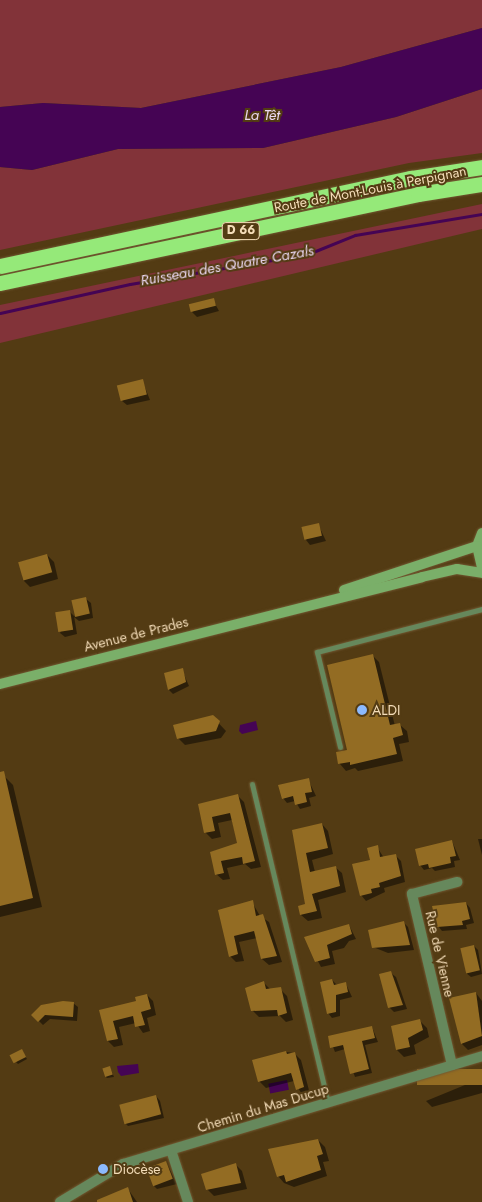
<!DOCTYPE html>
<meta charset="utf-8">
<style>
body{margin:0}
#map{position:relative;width:482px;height:1202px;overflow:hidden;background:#533b13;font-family:Jost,sans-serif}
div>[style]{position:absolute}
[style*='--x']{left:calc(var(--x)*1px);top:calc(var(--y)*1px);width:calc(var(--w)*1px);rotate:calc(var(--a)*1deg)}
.green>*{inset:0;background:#823339}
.water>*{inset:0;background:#450454;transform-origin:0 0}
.shadow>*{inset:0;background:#0007}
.stream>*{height:3px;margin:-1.5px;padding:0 1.5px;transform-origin:1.5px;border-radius:1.5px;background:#450454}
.building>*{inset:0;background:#936c23;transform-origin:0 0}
.roads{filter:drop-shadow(0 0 1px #705831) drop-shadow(0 0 1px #705831)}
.lane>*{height:5px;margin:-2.5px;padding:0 2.5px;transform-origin:2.5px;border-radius:2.5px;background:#66885c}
.street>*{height:10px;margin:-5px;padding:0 5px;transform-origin:5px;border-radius:5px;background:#66885c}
.secondary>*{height:10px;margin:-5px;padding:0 5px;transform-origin:5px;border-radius:5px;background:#7aaf69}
.highway>*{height:15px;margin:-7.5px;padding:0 7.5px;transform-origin:7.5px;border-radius:7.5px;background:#95e979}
.dots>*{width:14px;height:14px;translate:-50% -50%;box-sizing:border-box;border:2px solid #533b13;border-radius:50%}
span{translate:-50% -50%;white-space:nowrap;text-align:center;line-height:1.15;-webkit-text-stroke:4px #533b13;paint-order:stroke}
.shield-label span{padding:1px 4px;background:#533b13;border:1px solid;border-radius:4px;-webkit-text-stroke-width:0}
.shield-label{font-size:12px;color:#f3dcb8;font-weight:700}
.street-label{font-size:14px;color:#f3dcb8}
.poi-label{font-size:14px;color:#f3dcb8}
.left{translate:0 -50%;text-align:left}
.water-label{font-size:15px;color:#ead7f0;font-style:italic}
</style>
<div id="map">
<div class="green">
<i style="clip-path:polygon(0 0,482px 0,482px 28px,341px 67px,141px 108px,43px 103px,0 107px)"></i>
<i style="clip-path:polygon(482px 89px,482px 153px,409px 163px,0 250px,0 167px,32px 170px,118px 149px,263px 148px,396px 117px)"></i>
<i style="clip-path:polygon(482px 204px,482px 229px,0 343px,0 305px)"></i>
</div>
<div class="water">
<i style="clip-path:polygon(482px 28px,482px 89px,396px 117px,263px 148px,118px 149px,32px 170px,0 167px,0 107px,43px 103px,141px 108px,341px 67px)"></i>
<i style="clip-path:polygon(256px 721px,258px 730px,242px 734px,239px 731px,240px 725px)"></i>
<i style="clip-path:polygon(138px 1064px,139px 1073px,121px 1076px,118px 1072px,117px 1066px)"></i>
<i style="left:287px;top:1080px;width:10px;height:19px;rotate:79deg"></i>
</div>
<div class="shadow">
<i style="clip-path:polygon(213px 300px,219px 311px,197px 317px,192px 312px)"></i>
<i style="clip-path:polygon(142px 380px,150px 400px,127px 405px,122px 401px)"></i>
<i style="clip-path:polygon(318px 524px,326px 541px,310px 545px,306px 540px)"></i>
<i style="clip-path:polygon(47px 555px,54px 562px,58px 579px,30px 587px,23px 580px,20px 562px)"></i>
<i style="clip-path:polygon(86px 599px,91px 603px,93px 618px,79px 621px,74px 617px)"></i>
<i style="clip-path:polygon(70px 612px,74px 616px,77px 634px,65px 637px,60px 633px)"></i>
<i style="clip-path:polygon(373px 656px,379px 662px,395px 726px,400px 725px,407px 731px,409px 742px,399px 744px,403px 761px,358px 771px,355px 768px,346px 771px,340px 764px,337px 753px,348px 751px)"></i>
<i style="clip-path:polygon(182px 670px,189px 686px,173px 694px,169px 690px)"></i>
<i style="clip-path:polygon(212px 716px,226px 731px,221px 738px,185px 745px,178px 738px)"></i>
<i style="clip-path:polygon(4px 776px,13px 785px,42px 907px,0 917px,0 777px)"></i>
<i style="clip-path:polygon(308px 779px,316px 796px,309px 798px,311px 806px,300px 809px,295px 801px,287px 803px,283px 798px)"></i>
<i style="clip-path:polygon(238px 796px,244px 802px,261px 867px,251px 869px,245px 864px,227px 868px,230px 879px,223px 880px,216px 874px,211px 852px,238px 844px,232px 820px,218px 823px,221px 837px,212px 839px,206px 833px,199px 805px)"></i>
<i style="clip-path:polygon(322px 824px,328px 831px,333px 854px,312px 860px,315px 872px,335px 867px,342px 873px,346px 892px,318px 900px,322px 918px,308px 921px,301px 915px,307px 905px,293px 831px)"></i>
<i style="clip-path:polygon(478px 839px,482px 839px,482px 855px)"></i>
<i style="clip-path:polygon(452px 841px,460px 860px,454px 861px,455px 867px,435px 871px,432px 868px,424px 870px,420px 865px)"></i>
<i style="clip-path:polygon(377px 847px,384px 858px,395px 855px,401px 861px,405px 882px,384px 888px,385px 892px,366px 901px,361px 895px)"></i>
<i style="clip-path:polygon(252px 902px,260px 916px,269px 922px,282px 962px,269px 965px,262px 959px,257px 938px,239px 942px,244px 961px,236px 962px,230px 956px,219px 911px)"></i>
<i style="clip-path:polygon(466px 903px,470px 908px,474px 923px,466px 925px,467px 929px,442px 931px,438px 926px)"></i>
<i style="clip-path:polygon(404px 923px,408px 927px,414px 950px,388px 953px,373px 947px)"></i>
<i style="clip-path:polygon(349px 925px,356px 939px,349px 941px,344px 948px,332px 951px,335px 964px,321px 967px,306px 938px)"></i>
<i style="clip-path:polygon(474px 946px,478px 950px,482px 974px,471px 977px,466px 973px)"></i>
<i style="clip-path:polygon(391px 973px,396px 977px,407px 1009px,394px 1012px,390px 1008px)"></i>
<i style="clip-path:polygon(332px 980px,336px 984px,346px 984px,352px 997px,340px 1000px,340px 1016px,332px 1018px,328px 1013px)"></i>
<i style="clip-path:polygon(263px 982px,270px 989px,280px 989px,287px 996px,293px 1020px,286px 1022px,280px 1016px,259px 1017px,252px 1010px)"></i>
<i style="clip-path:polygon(476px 993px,482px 1001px,482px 1045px,468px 1050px,462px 1044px,451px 999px)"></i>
<i style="clip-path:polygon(147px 995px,153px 1001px,156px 1015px,147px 1018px,150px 1031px,143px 1033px,136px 1023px,119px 1027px,123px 1045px,114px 1047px,108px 1041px,101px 1011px,138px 1002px)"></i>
<i style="clip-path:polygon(73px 1003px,78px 1007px,77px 1021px,50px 1019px,43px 1025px,33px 1015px)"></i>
<i style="clip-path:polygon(420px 1021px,427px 1028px,429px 1037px,414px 1045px,416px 1054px,404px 1057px,397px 1050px)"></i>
<i style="clip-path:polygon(372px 1027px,378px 1042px,365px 1045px,372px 1073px,355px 1077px,345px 1049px,335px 1052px,329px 1037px)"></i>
<i style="clip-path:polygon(286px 1052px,294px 1053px,301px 1060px,310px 1094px,303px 1096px,294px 1081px,266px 1088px,260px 1082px,254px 1061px)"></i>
<i style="clip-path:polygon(23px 1053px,27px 1059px,18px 1064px,16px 1062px)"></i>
<i style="clip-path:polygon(110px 1067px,114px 1077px,107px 1078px,105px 1076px)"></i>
<i style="clip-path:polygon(482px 1078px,482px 1093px,432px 1107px,426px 1101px)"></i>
<i style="clip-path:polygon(156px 1096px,160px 1101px,164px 1118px,128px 1126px,124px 1122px)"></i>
<i style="clip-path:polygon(318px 1140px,325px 1147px,329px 1161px,323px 1162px,327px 1176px,294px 1187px,284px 1183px,278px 1176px)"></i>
<i style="clip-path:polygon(166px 1162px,177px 1184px,157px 1189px,153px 1185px)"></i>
<i style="clip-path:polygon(235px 1164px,242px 1171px,247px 1189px,214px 1196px,207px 1189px)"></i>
<i style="clip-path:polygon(128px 1189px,137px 1202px,102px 1202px)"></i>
</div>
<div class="stream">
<i style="--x:0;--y:313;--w:133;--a:-12.6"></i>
<i style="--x:130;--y:284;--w:181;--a:-9.6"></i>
<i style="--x:308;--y:254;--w:51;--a:-22"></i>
<i style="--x:355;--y:235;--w:129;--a:-9.4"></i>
</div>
<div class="building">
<i style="left:214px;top:298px;width:8px;height:26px;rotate:76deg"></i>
<i style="left:143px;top:379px;width:16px;height:27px;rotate:76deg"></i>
<i style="left:319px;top:523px;width:13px;height:18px;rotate:77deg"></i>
<i style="left:47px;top:554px;width:19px;height:30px;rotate:74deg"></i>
<i style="left:86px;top:597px;width:17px;height:15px;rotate:77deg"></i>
<i style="left:70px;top:610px;width:20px;height:15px;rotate:81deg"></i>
<i style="clip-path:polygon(373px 654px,390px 725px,400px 723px,403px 735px,393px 738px,397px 754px,350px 765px,350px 762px,338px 764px,336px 752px,347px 750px,327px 665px)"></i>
<i style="clip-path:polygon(183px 668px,186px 682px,168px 690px,164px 673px)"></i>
<i style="clip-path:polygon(213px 715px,220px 721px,216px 731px,177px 739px,173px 725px)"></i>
<i style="clip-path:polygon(4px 771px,33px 898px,0 906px,0 772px)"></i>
<i style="clip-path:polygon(309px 778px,312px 792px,305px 793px,307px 802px,295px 805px,293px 796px,282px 799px,278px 785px)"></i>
<i style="clip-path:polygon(238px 794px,255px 861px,243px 864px,242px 857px,221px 861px,224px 873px,215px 875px,210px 852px,237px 843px,230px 813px,212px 817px,215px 831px,204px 833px,198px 804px)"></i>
<i style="clip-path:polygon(322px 823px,328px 848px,306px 853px,310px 872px,336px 866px,340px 886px,312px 894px,317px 911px,300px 915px,298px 906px,305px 904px,292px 830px)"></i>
<i style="clip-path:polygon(452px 840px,456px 856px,450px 857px,451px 863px,429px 868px,428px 864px,419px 866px,415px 849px)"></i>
<i style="clip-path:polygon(378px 845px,380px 857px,396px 854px,401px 876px,379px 883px,380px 887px,371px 889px,372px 893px,360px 896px,352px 864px,370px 860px,367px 848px)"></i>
<i style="clip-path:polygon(253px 900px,256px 916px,263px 914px,277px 956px,261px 959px,254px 931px,234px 936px,238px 954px,229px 957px,218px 910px)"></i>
<i style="clip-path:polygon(466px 902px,470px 919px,462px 921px,463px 925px,437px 927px,432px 906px)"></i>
<i style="clip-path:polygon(404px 921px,410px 945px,372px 948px,368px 930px)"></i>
<i style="clip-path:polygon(349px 924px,352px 934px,327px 945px,330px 958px,315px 962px,304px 937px)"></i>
<i style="left:474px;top:945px;width:26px;height:14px;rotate:77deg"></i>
<i style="clip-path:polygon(391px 971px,403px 1005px,388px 1008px,379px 974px)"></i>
<i style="clip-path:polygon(332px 979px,334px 985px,346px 982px,348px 992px,336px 995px,336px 1012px,327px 1014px,320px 982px)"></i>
<i style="clip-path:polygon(264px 981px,266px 989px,281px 987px,287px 1013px,278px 1016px,277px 1010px,251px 1011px,245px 988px)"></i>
<i style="clip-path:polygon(476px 992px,482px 1036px,461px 1044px,449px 998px)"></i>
<i style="clip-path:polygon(147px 994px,151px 1009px,141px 1012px,145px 1025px,135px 1027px,133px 1016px,113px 1021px,118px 1039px,107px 1041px,99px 1010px,136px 1001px,135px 997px)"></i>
<i style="clip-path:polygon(63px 1001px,74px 1002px,73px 1017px,45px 1015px,38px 1022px,31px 1015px,41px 1005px)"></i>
<i style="clip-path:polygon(420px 1019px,423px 1030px,408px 1038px,410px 1047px,396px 1050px,391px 1026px)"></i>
<i style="clip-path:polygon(372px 1026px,375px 1038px,362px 1041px,369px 1069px,350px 1074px,343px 1045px,330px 1048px,328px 1036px)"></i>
<i style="left:22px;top:1049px;width:9px;height:14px;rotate:63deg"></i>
<i style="clip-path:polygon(286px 1051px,287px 1054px,295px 1052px,304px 1087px,296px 1090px,291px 1073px,258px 1082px,252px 1060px)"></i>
<i style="left:110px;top:1066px;width:9px;height:8px;rotate:72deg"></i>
<i style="left:482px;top:1069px;width:16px;height:65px;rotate:90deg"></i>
<i style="left:156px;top:1095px;width:20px;height:38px;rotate:75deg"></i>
<i style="clip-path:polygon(318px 1139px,323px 1154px,317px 1156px,321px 1170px,286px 1182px,284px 1175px,277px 1177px,268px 1149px)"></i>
<i style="left:166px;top:1161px;width:19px;height:21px;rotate:69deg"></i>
<i style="clip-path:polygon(236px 1163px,241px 1183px,206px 1190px,201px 1174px)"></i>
<i style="clip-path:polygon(128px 1187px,133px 1202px,97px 1202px,97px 1200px)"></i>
</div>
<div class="roads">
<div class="lane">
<i style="--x:340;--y:747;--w:98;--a:-103.6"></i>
<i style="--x:317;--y:652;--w:171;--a:-14.6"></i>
<i style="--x:252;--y:784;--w:327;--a:76.6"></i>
</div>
<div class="street">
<i style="--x:452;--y:1065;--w:176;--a:-103.2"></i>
<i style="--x:412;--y:894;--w:47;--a:-14.9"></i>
<i style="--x:171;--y:1150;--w:55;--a:71.9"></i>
<i style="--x:60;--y:1202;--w:74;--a:-31.1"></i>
<i style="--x:123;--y:1164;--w:375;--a:-16.7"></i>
</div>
<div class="secondary">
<i style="--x:482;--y:533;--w:14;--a:111"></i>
<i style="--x:477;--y:546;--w:22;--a:77"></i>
<i style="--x:344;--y:590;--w:140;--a:-18.3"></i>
<i style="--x:0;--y:684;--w:435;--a:-14.2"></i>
<i style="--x:422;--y:577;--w:36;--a:-13"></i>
<i style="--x:457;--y:569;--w:25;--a:9"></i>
</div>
<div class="highway">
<i style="--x:0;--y:266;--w:420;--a:-12.1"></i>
<i style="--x:411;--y:178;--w:72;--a:-8.8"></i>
<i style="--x:0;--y:283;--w:427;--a:-12"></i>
<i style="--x:418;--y:194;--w:65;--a:-8.9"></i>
</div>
</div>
<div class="dots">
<i style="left:362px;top:710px;background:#8cb9fc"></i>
<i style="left:103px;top:1169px;background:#8cb9fc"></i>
</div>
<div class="shield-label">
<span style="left:241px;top:231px">D 66</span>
</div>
<div class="street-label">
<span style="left:370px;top:189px;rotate:-11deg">Route de Mont-Louis à Perpignan</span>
<span style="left:136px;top:634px;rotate:-14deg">Avenue de Prades</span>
<span style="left:440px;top:954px;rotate:77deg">Rue de Vienne</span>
<span style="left:263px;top:1108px;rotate:-17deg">Chemin du Mas Ducup</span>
</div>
<div class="poi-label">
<span class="left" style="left:372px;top:710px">ALDI</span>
<span class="left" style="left:113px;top:1169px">Diocèse</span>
</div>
<div class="water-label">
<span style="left:262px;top:116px">La Têt</span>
<span style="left:227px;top:266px;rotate:-10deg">Ruisseau des Quatre Cazals</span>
</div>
</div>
